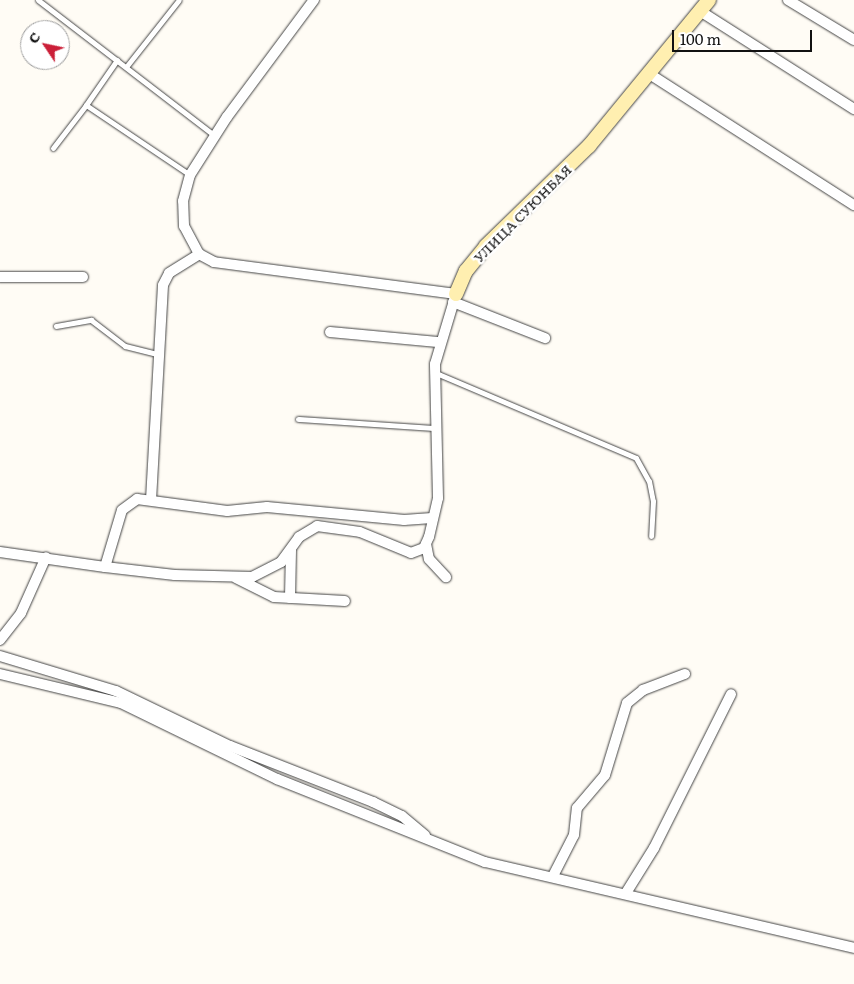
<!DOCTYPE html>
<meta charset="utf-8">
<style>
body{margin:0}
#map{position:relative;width:854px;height:984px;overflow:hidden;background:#fffcf5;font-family:Literata,serif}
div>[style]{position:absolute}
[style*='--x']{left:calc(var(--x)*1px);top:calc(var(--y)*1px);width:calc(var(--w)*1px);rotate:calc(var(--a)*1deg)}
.roads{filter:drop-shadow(0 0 1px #444) drop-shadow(0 0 1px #444)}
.lane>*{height:5px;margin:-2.5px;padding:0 2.5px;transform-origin:2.5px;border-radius:2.5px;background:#fff}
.street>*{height:10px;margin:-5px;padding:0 5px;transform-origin:5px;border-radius:5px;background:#fff}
.secondary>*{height:14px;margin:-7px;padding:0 7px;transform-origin:7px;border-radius:7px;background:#ffefb0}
span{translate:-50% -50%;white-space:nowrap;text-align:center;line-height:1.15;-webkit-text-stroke:5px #fff;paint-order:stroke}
.street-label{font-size:14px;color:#111}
.north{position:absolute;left:20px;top:20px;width:50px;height:50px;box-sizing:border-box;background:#fff;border:1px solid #a0a0a0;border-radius:50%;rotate:304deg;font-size:14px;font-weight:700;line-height:20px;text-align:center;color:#111}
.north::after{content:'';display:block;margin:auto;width:18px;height:22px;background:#cb1f38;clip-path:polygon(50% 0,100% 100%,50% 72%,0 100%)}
.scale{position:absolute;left:672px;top:30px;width:140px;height:22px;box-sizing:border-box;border:2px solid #111;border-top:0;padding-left:6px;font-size:15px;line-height:18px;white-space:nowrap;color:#111;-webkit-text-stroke:4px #fff;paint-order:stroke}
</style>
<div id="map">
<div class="roads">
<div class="lane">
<i style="--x:38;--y:0;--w:222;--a:37.5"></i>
<i style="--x:117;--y:60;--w:55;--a:124.6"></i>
<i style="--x:86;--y:105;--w:125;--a:33.9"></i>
<i style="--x:126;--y:67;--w:85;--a:-51.7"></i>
<i style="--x:53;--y:148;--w:54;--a:-52.5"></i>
<i style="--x:56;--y:326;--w:36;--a:-10"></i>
<i style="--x:91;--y:320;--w:43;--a:37.4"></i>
<i style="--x:125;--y:346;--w:34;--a:14"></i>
<i style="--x:436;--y:373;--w:217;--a:23"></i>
<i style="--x:636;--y:458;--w:26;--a:61"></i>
<i style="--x:649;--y:481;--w:20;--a:79"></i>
<i style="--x:653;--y:501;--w:35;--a:93"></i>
<i style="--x:298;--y:419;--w:137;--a:3.8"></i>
</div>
<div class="street">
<i style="--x:788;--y:0;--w:77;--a:31.2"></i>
<i style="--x:700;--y:11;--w:183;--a:32.5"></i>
<i style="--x:648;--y:73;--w:245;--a:32.7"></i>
<i style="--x:0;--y:277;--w:83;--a:0"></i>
<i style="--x:453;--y:302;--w:99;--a:21.4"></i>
<i style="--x:330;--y:332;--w:108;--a:5.3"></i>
<i style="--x:151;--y:500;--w:215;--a:-86.8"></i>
<i style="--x:163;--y:285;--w:13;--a:-63"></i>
<i style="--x:169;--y:273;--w:36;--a:-32"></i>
<i style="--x:426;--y:544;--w:15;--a:79"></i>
<i style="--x:429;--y:559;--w:25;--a:47"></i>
<i style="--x:0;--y:552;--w:106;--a:8.1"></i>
<i style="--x:105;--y:567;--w:59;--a:-73.4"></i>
<i style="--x:122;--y:510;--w:19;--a:-36"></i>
<i style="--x:137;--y:499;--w:91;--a:7.6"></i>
<i style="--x:227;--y:511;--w:40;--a:-5.7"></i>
<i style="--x:267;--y:507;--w:138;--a:5.4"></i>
<i style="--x:404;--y:520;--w:28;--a:-4"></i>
<i style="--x:105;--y:567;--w:70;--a:6.5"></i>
<i style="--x:175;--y:575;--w:77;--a:1.5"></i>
<i style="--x:252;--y:577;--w:33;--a:-27"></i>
<i style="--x:281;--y:562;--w:31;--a:-54"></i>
<i style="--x:299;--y:537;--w:21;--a:-31"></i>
<i style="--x:317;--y:526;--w:43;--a:7.9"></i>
<i style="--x:360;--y:532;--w:55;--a:22.4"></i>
<i style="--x:411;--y:553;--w:14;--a:-21"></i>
<i style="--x:424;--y:548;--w:12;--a:-66"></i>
<i style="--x:429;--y:537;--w:40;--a:-77"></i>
<i style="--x:438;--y:498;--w:134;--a:-91.3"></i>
<i style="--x:435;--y:364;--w:73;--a:-73.3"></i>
<i style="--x:456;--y:294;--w:244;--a:-172.5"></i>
<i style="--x:214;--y:262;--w:17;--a:-152"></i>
<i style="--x:199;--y:254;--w:32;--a:-118"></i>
<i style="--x:184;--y:226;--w:25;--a:-92"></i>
<i style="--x:183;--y:201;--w:27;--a:-75"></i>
<i style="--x:190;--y:175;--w:69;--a:-57.5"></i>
<i style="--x:227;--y:117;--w:146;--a:-53.4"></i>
<i style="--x:236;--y:578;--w:42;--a:26.6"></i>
<i style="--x:274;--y:597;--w:71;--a:3.2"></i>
<i style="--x:290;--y:598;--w:48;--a:-88.8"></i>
<i style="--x:0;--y:640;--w:34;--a:-52"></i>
<i style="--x:21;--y:613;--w:61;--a:-65.9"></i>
<i style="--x:0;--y:656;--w:121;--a:16.8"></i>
<i style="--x:116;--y:691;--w:127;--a:25.8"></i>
<i style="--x:230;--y:746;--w:154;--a:21.4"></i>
<i style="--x:373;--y:802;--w:32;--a:26"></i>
<i style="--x:402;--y:816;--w:30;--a:40"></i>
<i style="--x:0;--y:674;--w:124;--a:13.5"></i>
<i style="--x:121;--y:703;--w:174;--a:26"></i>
<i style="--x:277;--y:779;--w:224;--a:21.8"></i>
<i style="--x:485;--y:862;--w:379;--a:13.1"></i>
<i style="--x:553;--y:876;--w:46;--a:-62.9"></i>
<i style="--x:574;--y:835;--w:27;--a:-84"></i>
<i style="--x:577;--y:808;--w:43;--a:-49.7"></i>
<i style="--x:605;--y:775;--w:75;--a:-73"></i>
<i style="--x:627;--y:703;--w:21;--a:-39"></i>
<i style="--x:643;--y:690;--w:45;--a:-20.9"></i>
<i style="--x:626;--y:893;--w:53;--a:-58.1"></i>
<i style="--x:654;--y:848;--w:172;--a:-63.4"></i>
</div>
<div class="secondary">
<i style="--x:456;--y:294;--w:25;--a:-67"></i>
<i style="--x:466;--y:271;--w:32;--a:-51"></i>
<i style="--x:486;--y:246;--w:144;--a:-44.2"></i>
<i style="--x:589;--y:146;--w:189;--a:-50.6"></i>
</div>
</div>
<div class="street-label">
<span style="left:522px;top:213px;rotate:-45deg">УЛИЦА СУЮНБАЯ</span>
</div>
<div class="north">С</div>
<div class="scale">100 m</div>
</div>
